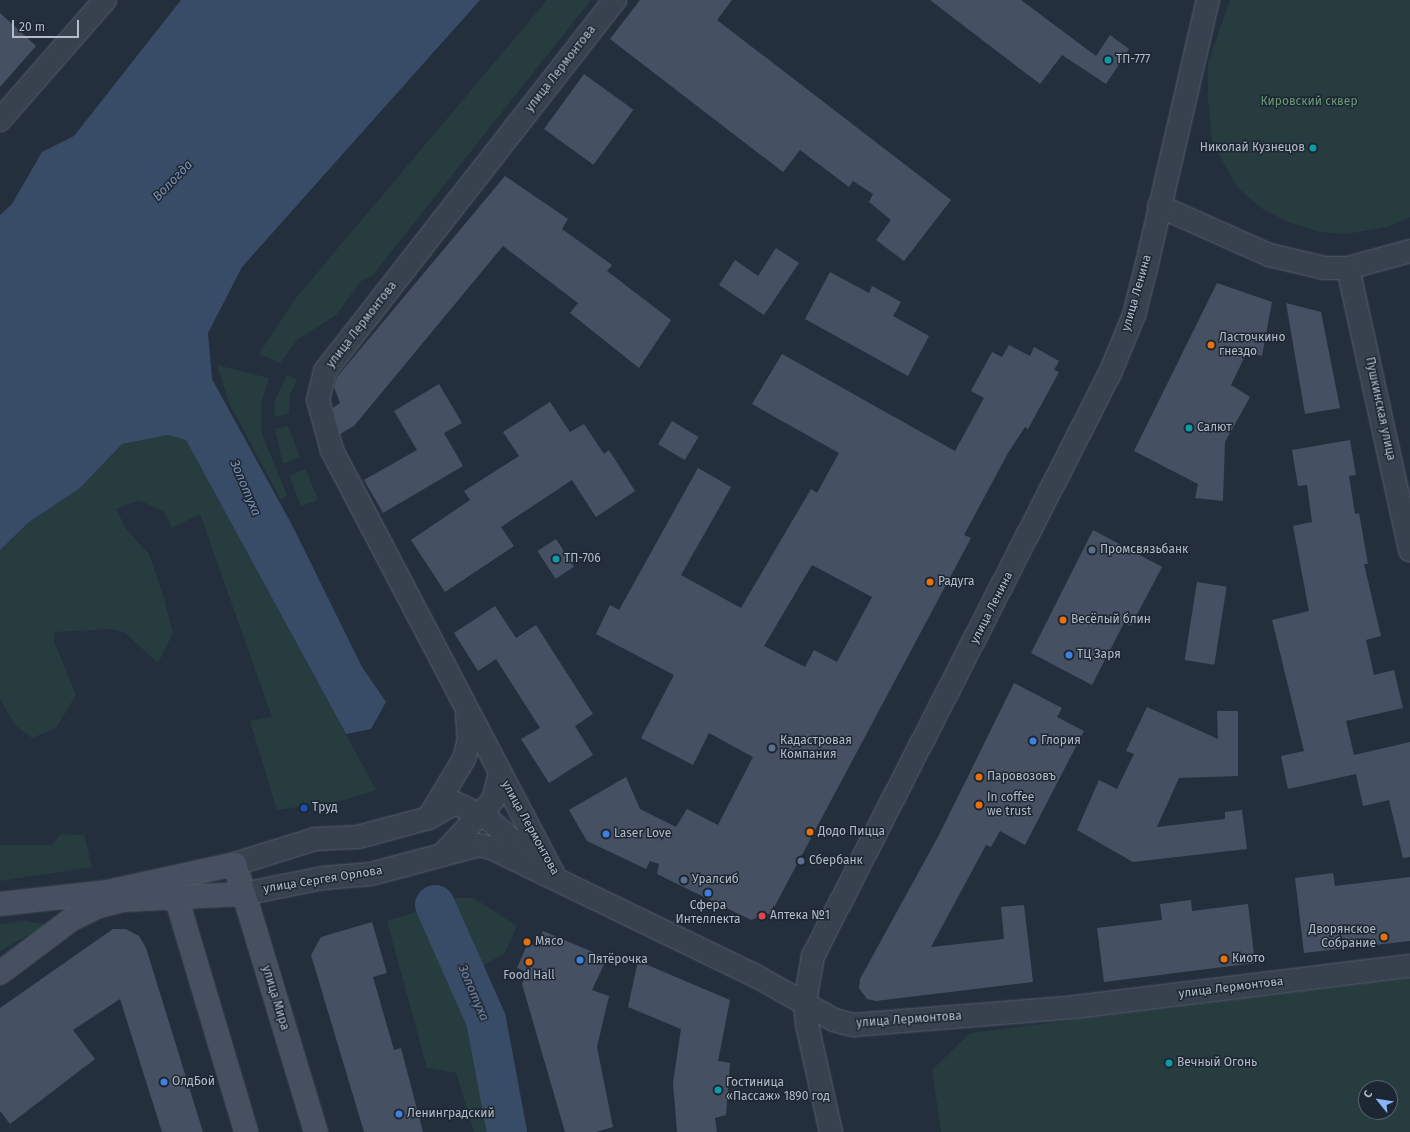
<!DOCTYPE html>
<meta charset="utf-8">
<style>
body{margin:0}
#map{position:relative;width:1410px;height:1132px;overflow:hidden;background:#242f3e;font-family:"Fira Sans",sans-serif}
div>[style]{position:absolute}
[style*='--x']{left:calc(var(--x)*1px);top:calc(var(--y)*1px);width:calc(var(--w)*1px);rotate:calc(var(--a)*1deg)}
.green>*{inset:0;background:#263c3f;transform-origin:0 0}
.water>*{inset:0;background:#394c67}
.river>*{height:40px;margin:-20px;padding:0 20px;transform-origin:20px;border-radius:20px;background:#394c67}
.building>*{inset:0;background:#455162;transform-origin:0 0}
.roads{filter:drop-shadow(0 0 1px #565f6c) drop-shadow(0 0 1px #565f6c)}
.street>*{height:22px;margin:-11px;padding:0 11px;transform-origin:11px;border-radius:11px;background:#38414e}
.secondary>*{height:22px;margin:-11px;padding:0 11px;transform-origin:11px;border-radius:11px;background:#465061}
.dots>*{width:11px;height:11px;translate:-50% -50%;box-sizing:border-box;border:2px solid #1d2633;border-radius:50%}
span{translate:-50% -50%;white-space:nowrap;text-align:center;line-height:1.15;-webkit-text-stroke:3px #1d2633;paint-order:stroke}
.poi-label{font-size:12px;color:#b4bcc9}
.left{translate:0 -50%;text-align:left}
.right{translate:-100% -50%;text-align:right}
.street-label{font-size:12px;color:#b4bcc9}
.park-label{font-size:12px;color:#6b9a76}
.water-label{font-size:13px;color:#7c92b1;font-style:italic}
.north{position:absolute;left:1358px;top:1080px;width:40px;height:40px;box-sizing:border-box;background:#1d2633;border:1px solid #59626f;border-radius:50%;rotate:300deg;font-size:11px;font-weight:700;line-height:16px;text-align:center;color:#b4bcc9}
.north::after{content:'';display:block;margin:auto;width:14px;height:18px;background:#8ab4f8;clip-path:polygon(50% 0,100% 100%,50% 72%,0 100%)}
.scale{position:absolute;left:12px;top:20px;width:67px;height:18px;box-sizing:border-box;border:2px solid #b4bcc9;border-top:0;padding-left:5px;font-size:12px;line-height:14px;white-space:nowrap;color:#b4bcc9;-webkit-text-stroke:3px #1d2633;paint-order:stroke}
</style>
<div id="map">
<div class="green">
<i style="clip-path:polygon(547px 0,591px 0,372px 276px,361px 281px,336px 315px,297px 340px,280px 363px,259px 354px,295px 299px)"></i>
<i style="clip-path:polygon(1230px 0,1410px 0,1410px 217px,1388px 227px,1346px 234px,1319px 232px,1288px 222px,1261px 208px,1237px 187px,1212px 142px,1208px 99px,1208px 63px)"></i>
<i style="clip-path:polygon(217px 365px,269px 378px,261px 404px,262px 434px,287px 495px,281px 500px,229px 403px)"></i>
<i style="clip-path:polygon(287px 375px,297px 380px,290px 395px,289px 414px,274px 417px,275px 400px)"></i>
<i style="clip-path:polygon(288px 426px,300px 457px,283px 464px,275px 429px)"></i>
<i style="clip-path:polygon(169px 435px,186px 440px,376px 790px,345px 800px,277px 810px,250px 721px,272px 717px,200px 514px,172px 528px,164px 512px,139px 500px,116px 509px,126px 529px,149px 554px,163px 595px,173px 633px,158px 663px,124px 632px,112px 629px,55px 632px,54px 641px,76px 695px,56px 728px,32px 738px,15px 725px,0 699px,0 550px,29px 522px,80px 488px,122px 444px)"></i>
<i style="left:306px;top:469px;width:33px;height:18px;rotate:69deg"></i>
<i style="clip-path:polygon(61px 834px,84px 835px,92px 867px,0 881px,0 845px,52px 845px)"></i>
<i style="clip-path:polygon(458px 898px,474px 898px,517px 926px,504px 954px,483px 965px,488px 999px,524px 1132px,474px 1132px,456px 1073px,427px 1068px,387px 921px)"></i>
<i style="clip-path:polygon(25px 921px,46px 925px,0 951px,0 924px)"></i>
<i style="clip-path:polygon(evenodd,1410px 978px,1410px 1132px,941px 1132px,932px 1070px,970px 1033px,1410px 978px,1366px 1088px,1390px 1088px,1390px 1112px,1366px 1112px,1366px 1088px)"></i>
</div>
<div class="water">
<i style="clip-path:polygon(181px 0,480px 0,242px 267px,208px 333px,212px 379px,292px 525px,362px 667px,386px 702px,371px 729px,346px 734px,186px 440px,168px 435px,122px 444px,80px 488px,29px 522px,0 550px,0 215px,12px 204px,42px 152px,74px 136px)"></i>
</div>
<div class="river">
<i style="--x:435;--y:905;--w:126;--a:66.1"></i>
<i style="--x:486;--y:1020;--w:114;--a:79.4"></i>
</div>
<div class="building">
<i style="clip-path:polygon(640px 0,732px 0,717px 20px,951px 200px,904px 261px,876px 240px,891px 220px,869px 202px,873px 194px,853px 181px,849px 187px,800px 150px,783px 172px,610px 39px)"></i>
<i style="clip-path:polygon(930px 0,1021px 0,1096px 56px,1110px 35px,1129px 49px,1106px 84px,1062px 55px,1040px 84px)"></i>
<i style="clip-path:polygon(0 13px,36px 46px,0 87px)"></i>
<i style="left:584px;top:74px;width:61px;height:68px;rotate:36deg"></i>
<i style="clip-path:polygon(505px 176px,568px 219px,562px 229px,612px 265px,607px 271px,671px 320px,639px 368px,570px 313px,578px 303px,503px 246px,354px 426px,340px 434px,333px 408px,340px 403px,334px 387px,337px 377px)"></i>
<i style="clip-path:polygon(776px 248px,799px 263px,764px 315px,719px 285px,735px 260px,758px 276px)"></i>
<i style="clip-path:polygon(830px 272px,869px 293px,872px 286px,901px 302px,893px 316px,929px 336px,908px 376px,805px 319px)"></i>
<i style="clip-path:polygon(1217px 283px,1272px 302px,1262px 356px,1247px 352px,1231px 385px,1250px 397px,1225px 442px,1223px 501px,1195px 498px,1198px 484px,1134px 451px)"></i>
<i style="clip-path:polygon(1286px 303px,1321px 312px,1340px 408px,1305px 414px)"></i>
<i style="clip-path:polygon(evenodd,1009px 345px,1030px 356px,1034px 347px,1059px 361px,1054px 370px,1059px 372px,1028px 429px,1025px 427px,1008px 453px,964px 535px,971px 538px,771px 913px,751px 920px,657px 874px,659px 864px,650px 861px,646px 869px,587px 841px,569px 810px,626px 777px,640px 809px,676px 827px,687px 809px,718px 825px,753px 757px,709px 733px,693px 765px,641px 738px,674px 675px,596px 634px,610px 605px,619px 610px,698px 468px,731px 487px,681px 575px,741px 608px,811px 489px,817px 493px,839px 453px,752px 404px,782px 354px,955px 451px,984px 398px,971px 391px,992px 352px,1002px 357px,1009px 345px,812px 565px,872px 597px,837px 662px,814px 650px,805px 667px,764px 646px,812px 565px)"></i>
<i style="clip-path:polygon(439px 384px,462px 423px,444px 433px,463px 466px,383px 513px,364px 480px,417px 450px,394px 411px)"></i>
<i style="clip-path:polygon(550px 402px,570px 432px,584px 424px,604px 454px,609px 450px,635px 491px,596px 517px,572px 480px,501px 527px,514px 546px,445px 592px,411px 540px,470px 500px,464px 491px,519px 456px,503px 432px)"></i>
<i style="left:672px;top:421px;width:31px;height:27px;rotate:31deg"></i>
<i style="clip-path:polygon(1350px 440px,1356px 475px,1349px 476px,1355px 514px,1359px 513px,1368px 564px,1364px 564px,1381px 636px,1366px 640px,1374px 675px,1394px 670px,1403px 708px,1346px 721px,1354px 755px,1410px 742px,1410px 857px,1403px 858px,1389px 800px,1363px 806px,1356px 774px,1288px 789px,1281px 756px,1304px 751px,1272px 620px,1309px 611px,1293px 526px,1312px 522px,1307px 485px,1298px 486px,1292px 450px)"></i>
<i style="clip-path:polygon(1093px 530px,1162px 567px,1131px 626px,1124px 623px,1092px 685px,1031px 653px)"></i>
<i style="left:556px;top:539px;width:33px;height:22px;rotate:57deg"></i>
<i style="left:1197px;top:582px;width:30px;height:79px;rotate:9deg"></i>
<i style="clip-path:polygon(495px 606px,516px 638px,536px 625px,593px 714px,575px 726px,593px 755px,549px 783px,521px 739px,540px 728px,496px 659px,478px 671px,454px 633px)"></i>
<i style="clip-path:polygon(1014px 683px,1062px 708px,1057px 717px,1084px 731px,1025px 845px,1000px 831px,991px 847px,986px 845px,931px 947px,1004px 939px,1001px 907px,1024px 905px,1033px 982px,876px 1001px,867px 999px,859px 988px,860px 979px,939px 835px)"></i>
<i style="clip-path:polygon(1147px 707px,1218px 739px,1217px 711px,1238px 711px,1238px 776px,1179px 778px,1157px 827px,1225px 819px,1225px 812px,1242px 810px,1247px 849px,1133px 862px,1077px 830px,1099px 780px,1117px 789px,1134px 754px,1126px 751px)"></i>
<i style="clip-path:polygon(1333px 873px,1335px 886px,1410px 877px,1410px 941px,1304px 953px,1295px 878px)"></i>
<i style="clip-path:polygon(1191px 900px,1192px 911px,1248px 904px,1255px 963px,1104px 982px,1097px 928px,1162px 920px,1160px 904px)"></i>
<i style="clip-path:polygon(372px 922px,387px 973px,373px 977px,394px 1050px,401px 1048px,423px 1132px,364px 1132px,311px 955px,321px 937px)"></i>
<i style="clip-path:polygon(113px 929px,126px 929px,139px 936px,146px 948px,203px 1132px,162px 1132px,120px 999px,73px 1030px,95px 1059px,10px 1124px,0 1111px,0 1008px)"></i>
<i style="clip-path:polygon(543px 931px,607px 958px,592px 990px,609px 996px,597px 1047px,613px 1127px,596px 1132px,565px 1132px,522px 984px,527px 972px,517px 968px,528px 943px,538px 947px)"></i>
<i style="clip-path:polygon(638px 961px,730px 1000px,718px 1061px,730px 1063px,726px 1115px,715px 1118px,717px 1132px,677px 1132px,673px 1083px,681px 1029px,628px 1007px)"></i>
</div>
<div class="roads">
<div class="street">
<i style="--x:0;--y:120;--w:159;--a:-48.8"></i>
<i style="--x:1159;--y:206;--w:120;--a:24"></i>
<i style="--x:1269;--y:255;--w:57;--a:13.1"></i>
<i style="--x:1325;--y:268;--w:23;--a:0"></i>
<i style="--x:1348;--y:268;--w:64;--a:-15.3"></i>
<i style="--x:1348;--y:268;--w:289;--a:77.6"></i>
<i style="--x:429;--y:817;--w:68;--a:-58.9"></i>
<i style="--x:464;--y:759;--w:21;--a:-76"></i>
<i style="--x:469;--y:739;--w:23;--a:-95"></i>
<i style="--x:442;--y:855;--w:75;--a:-47.2"></i>
<i style="--x:493;--y:800;--w:28;--a:-75"></i>
<i style="--x:235;--y:864;--w:84;--a:-17.4"></i>
<i style="--x:315;--y:839;--w:43;--a:-2.7"></i>
<i style="--x:358;--y:837;--w:73;--a:-15"></i>
<i style="--x:429;--y:818;--w:30;--a:-30"></i>
<i style="--x:455;--y:803;--w:35;--a:25"></i>
<i style="--x:487;--y:818;--w:65;--a:41.3"></i>
<i style="--x:555;--y:877;--w:482;--a:-117.6"></i>
<i style="--x:332;--y:450;--w:52;--a:-105.6"></i>
<i style="--x:318;--y:400;--w:30;--a:-76"></i>
<i style="--x:325;--y:371;--w:471;--a:-52"></i>
<i style="--x:243;--y:894;--w:82;--a:-11.3"></i>
<i style="--x:323;--y:878;--w:48;--a:-4.8"></i>
<i style="--x:371;--y:874;--w:112;--a:-15"></i>
<i style="--x:479;--y:845;--w:12;--a:14"></i>
<i style="--x:491;--y:848;--w:294;--a:25.8"></i>
<i style="--x:756;--y:976;--w:90;--a:29.4"></i>
<i style="--x:834;--y:1020;--w:20;--a:15"></i>
<i style="--x:853;--y:1025;--w:223;--a:-4.6"></i>
<i style="--x:1075;--y:1007;--w:337;--a:-7"></i>
<i style="--x:831;--y:1132;--w:110;--a:-102.6"></i>
<i style="--x:807;--y:1025;--w:23;--a:-95"></i>
<i style="--x:805;--y:1002;--w:47;--a:-80.1"></i>
<i style="--x:813;--y:956;--w:654;--a:-63"></i>
<i style="--x:1110;--y:373;--w:63;--a:-67.5"></i>
<i style="--x:1134;--y:315;--w:49;--a:-75.7"></i>
<i style="--x:1146;--y:268;--w:275;--a:-77"></i>
</div>
<div class="secondary">
<i style="--x:172;--y:883;--w:260;--a:73.4"></i>
<i style="--x:0;--y:904;--w:108;--a:-6.4"></i>
<i style="--x:107;--y:892;--w:131;--a:-12.3"></i>
<i style="--x:235;--y:864;--w:280;--a:73.2"></i>
<i style="--x:0;--y:973;--w:90;--a:-36.9"></i>
<i style="--x:72;--y:919;--w:30;--a:-26"></i>
<i style="--x:99;--y:906;--w:25;--a:-14"></i>
<i style="--x:123;--y:900;--w:120;--a:-2.9"></i>
</div>
</div>
<div class="dots">
<i style="left:1108px;top:60px;background:#0f9aa8"></i>
<i style="left:1313px;top:148px;background:#0f9aa8"></i>
<i style="left:1211px;top:345px;background:#e8710a"></i>
<i style="left:1189px;top:428px;background:#0f9aa8"></i>
<i style="left:1092px;top:550px;background:#5c6f8a"></i>
<i style="left:556px;top:559px;background:#0f9aa8"></i>
<i style="left:930px;top:582px;background:#e8710a"></i>
<i style="left:1063px;top:620px;background:#e8710a"></i>
<i style="left:1069px;top:655px;background:#3f7fe0"></i>
<i style="left:1033px;top:741px;background:#3f7fe0"></i>
<i style="left:772px;top:748px;background:#5c6f8a"></i>
<i style="left:979px;top:777px;background:#e8710a"></i>
<i style="left:979px;top:805px;background:#e8710a"></i>
<i style="left:304px;top:808px;background:#1a4fb4"></i>
<i style="left:810px;top:832px;background:#e8710a"></i>
<i style="left:606px;top:834px;background:#3f7fe0"></i>
<i style="left:801px;top:861px;background:#5c6f8a"></i>
<i style="left:684px;top:880px;background:#5c6f8a"></i>
<i style="left:708px;top:893px;background:#3f7fe0"></i>
<i style="left:762px;top:916px;background:#e0444e"></i>
<i style="left:1384px;top:937px;background:#e8710a"></i>
<i style="left:527px;top:942px;background:#e8710a"></i>
<i style="left:1224px;top:959px;background:#e8710a"></i>
<i style="left:580px;top:960px;background:#3f7fe0"></i>
<i style="left:529px;top:962px;background:#e8710a"></i>
<i style="left:1169px;top:1063px;background:#0f9aa8"></i>
<i style="left:164px;top:1082px;background:#3f7fe0"></i>
<i style="left:718px;top:1090px;background:#0f9aa8"></i>
<i style="left:399px;top:1114px;background:#3f7fe0"></i>
</div>
<div class="poi-label">
<span class="left" style="left:1116px;top:60px">ТП-777</span>
<span class="right" style="left:1305px;top:148px">Николай Кузнецов</span>
<span class="left" style="left:1219px;top:345px">Ласточкино<br>гнездо</span>
<span class="left" style="left:1197px;top:428px">Салют</span>
<span class="left" style="left:1100px;top:550px">Промсвязьбанк</span>
<span class="left" style="left:564px;top:559px">ТП-706</span>
<span class="left" style="left:938px;top:582px">Радуга</span>
<span class="left" style="left:1071px;top:620px">Весёлый блин</span>
<span class="left" style="left:1077px;top:655px">ТЦ Заря</span>
<span class="left" style="left:780px;top:748px">Кадастровая<br>Компания</span>
<span class="left" style="left:1041px;top:741px">Глория</span>
<span class="left" style="left:987px;top:777px">Паровозовъ</span>
<span class="left" style="left:987px;top:805px">In coffee<br>we trust</span>
<span class="left" style="left:312px;top:808px">Труд</span>
<span class="left" style="left:818px;top:832px">Додо Пицца</span>
<span class="left" style="left:614px;top:834px">Laser Love</span>
<span class="left" style="left:809px;top:861px">Сбербанк</span>
<span class="left" style="left:692px;top:880px">Уралсиб</span>
<span style="left:708px;top:913px">Сфера<br>Интеллекта</span>
<span class="left" style="left:770px;top:916px">Аптека №1</span>
<span class="right" style="left:1376px;top:937px">Дворянское<br>Собрание</span>
<span class="left" style="left:535px;top:942px">Мясо</span>
<span class="left" style="left:1232px;top:959px">Киото</span>
<span class="left" style="left:588px;top:960px">Пятёрочка</span>
<span style="left:529px;top:976px">Food Hall</span>
<span class="left" style="left:1177px;top:1063px">Вечный Огонь</span>
<span class="left" style="left:172px;top:1082px">ОлдБой</span>
<span class="left" style="left:726px;top:1090px">Гостиница<br>«Пассаж» 1890 год</span>
<span class="left" style="left:407px;top:1114px">Ленинградский</span>
</div>
<div class="street-label">
<span style="left:561px;top:69px;rotate:-52deg">улица Лермонтова</span>
<span style="left:1137px;top:293px;rotate:-74deg">улица Ленина</span>
<span style="left:362px;top:325px;rotate:-52deg">улица Лермонтова</span>
<span style="left:1380px;top:409px;rotate:78deg">Пушкинская улица</span>
<span style="left:992px;top:608px;rotate:-63deg">улица Ленина</span>
<span style="left:530px;top:828px;rotate:61deg">улица Лермонтова</span>
<span style="left:323px;top:880px;rotate:-9deg">улица Сергея Орлова</span>
<span style="left:1231px;top:988px;rotate:-7deg">улица Лермонтова</span>
<span style="left:275px;top:998px;rotate:73deg">улица Мира</span>
<span style="left:909px;top:1020px;rotate:-4deg">улица Лермонтова</span>
</div>
<div class="park-label">
<span style="left:1309px;top:102px">Кировский сквер</span>
</div>
<div class="water-label">
<span style="left:173px;top:181px;rotate:-46deg">Вологда</span>
<span style="left:245px;top:488px;rotate:67deg">Золотуха</span>
<span style="left:473px;top:993px;rotate:67deg">Золотуха</span>
</div>
<div class="north">С</div>
<div class="scale">20 m</div>
</div>
